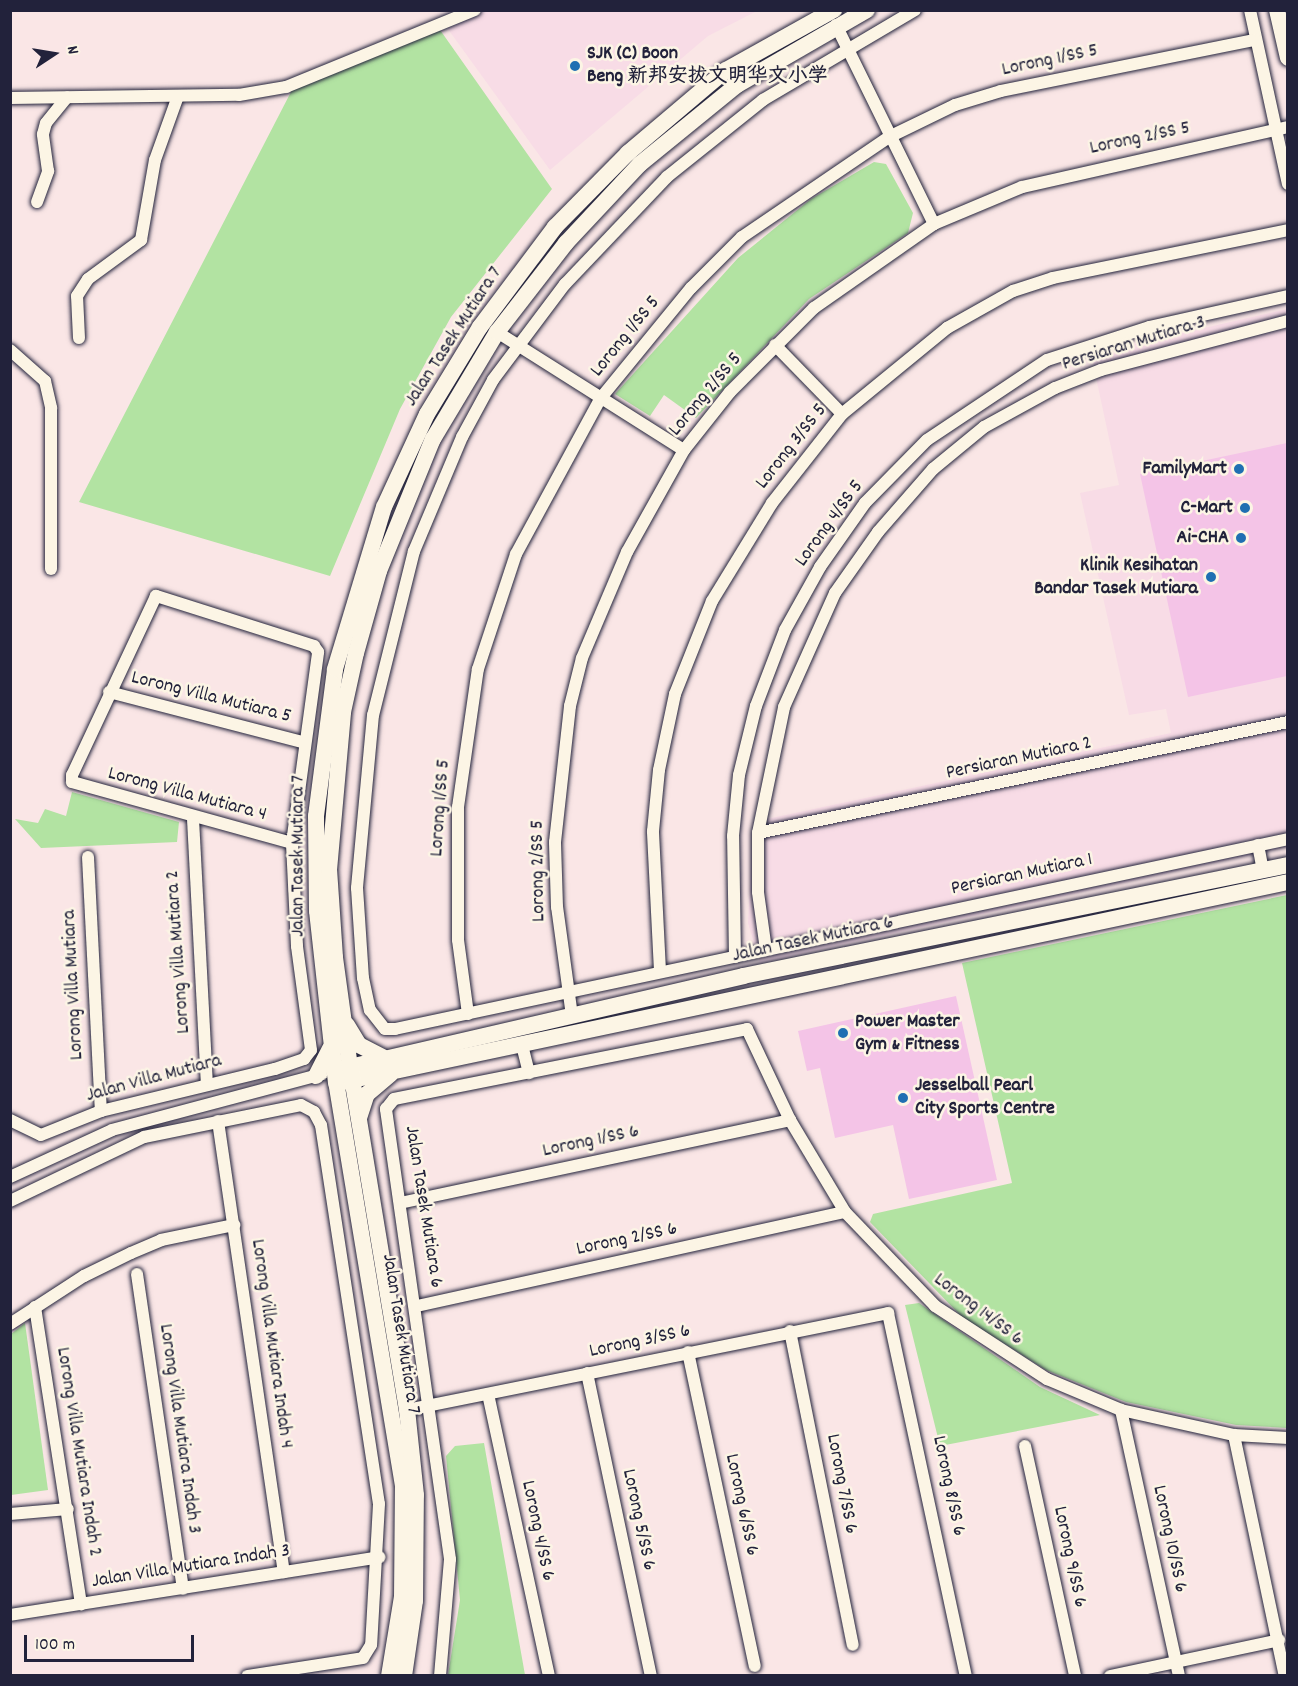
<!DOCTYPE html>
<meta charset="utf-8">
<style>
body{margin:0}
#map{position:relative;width:1298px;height:1686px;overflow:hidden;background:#fae6e6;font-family:Dekko,"LXGW WenKai TC",sans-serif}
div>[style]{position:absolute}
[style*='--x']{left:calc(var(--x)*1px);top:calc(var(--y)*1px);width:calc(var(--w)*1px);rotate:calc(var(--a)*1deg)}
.built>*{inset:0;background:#f8dce6}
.green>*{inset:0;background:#b2e3a2}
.building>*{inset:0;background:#f4c4e7}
.roads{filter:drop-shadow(0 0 2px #22223b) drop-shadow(0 0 2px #22223b)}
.street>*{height:12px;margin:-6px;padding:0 6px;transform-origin:6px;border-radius:6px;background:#fcf5e5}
.secondary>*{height:16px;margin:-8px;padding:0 8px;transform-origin:8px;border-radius:8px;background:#fcf5e5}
.dots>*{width:16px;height:16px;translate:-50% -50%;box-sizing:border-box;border:3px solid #fcf5e5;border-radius:50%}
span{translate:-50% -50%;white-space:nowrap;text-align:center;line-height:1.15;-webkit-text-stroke:5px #fcf5e5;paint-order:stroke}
.poi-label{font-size:20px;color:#22223b;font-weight:700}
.left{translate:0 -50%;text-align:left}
.right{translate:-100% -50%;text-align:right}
.street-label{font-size:20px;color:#22223b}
.frame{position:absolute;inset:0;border:12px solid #22223b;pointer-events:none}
.north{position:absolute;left:24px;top:24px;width:60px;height:60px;-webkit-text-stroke:4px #fcf5e5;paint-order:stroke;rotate:78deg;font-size:16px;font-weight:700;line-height:24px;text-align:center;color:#22223b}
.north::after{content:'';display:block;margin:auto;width:21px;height:27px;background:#22223b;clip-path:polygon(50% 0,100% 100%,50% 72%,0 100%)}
.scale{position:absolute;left:24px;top:1635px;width:170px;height:27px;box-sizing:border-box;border:3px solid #22223b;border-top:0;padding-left:8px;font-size:18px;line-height:21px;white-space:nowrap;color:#22223b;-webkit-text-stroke:4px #fcf5e5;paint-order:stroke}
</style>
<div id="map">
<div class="built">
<i style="clip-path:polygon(480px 10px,757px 11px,708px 36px,550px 170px,445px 25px)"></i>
<i style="clip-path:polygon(1287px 309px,1287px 847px,760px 963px,748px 923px,753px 822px,1171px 733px,1166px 709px,1129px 715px,1080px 493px,1119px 485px,1091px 354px)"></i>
</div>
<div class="green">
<i style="clip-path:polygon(438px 27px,552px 189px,451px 317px,400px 409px,330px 576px,79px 502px,293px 88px)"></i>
<i style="clip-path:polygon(874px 162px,886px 164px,913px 213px,908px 233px,809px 299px,696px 418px,664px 395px,650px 416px,615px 394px,738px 258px,811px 199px)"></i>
<i style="clip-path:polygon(72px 792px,179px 822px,177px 842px,41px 848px,15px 819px,38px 823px,45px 809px,66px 816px)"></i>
<i style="clip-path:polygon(1287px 895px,1287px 1428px,1236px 1425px,1126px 1402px,1046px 1370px,961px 1316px,870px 1222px,873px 1214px,1012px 1183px,962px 963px)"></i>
<i style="clip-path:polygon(919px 1303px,1040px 1387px,1100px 1415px,940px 1446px,905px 1305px)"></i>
<i style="clip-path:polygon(25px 1323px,48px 1490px,11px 1495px,11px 1334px)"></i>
<i style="clip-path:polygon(484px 1443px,525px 1675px,448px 1675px,460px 1600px,446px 1456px,455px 1446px)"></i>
</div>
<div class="building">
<i style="clip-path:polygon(1287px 443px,1287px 676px,1188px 697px,1140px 474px)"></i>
<i style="clip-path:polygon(956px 996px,997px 1180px,909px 1199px,893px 1125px,835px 1138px,820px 1068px,807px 1071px,798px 1031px)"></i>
</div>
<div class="roads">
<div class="street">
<i style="--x:915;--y:10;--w:177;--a:149.4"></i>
<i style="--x:763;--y:100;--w:123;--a:141.3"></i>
<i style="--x:667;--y:177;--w:148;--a:133.6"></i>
<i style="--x:565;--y:284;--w:120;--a:126.9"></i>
<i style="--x:493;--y:380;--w:65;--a:118.5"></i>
<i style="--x:462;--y:437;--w:124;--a:112.8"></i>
<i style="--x:414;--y:551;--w:169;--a:104"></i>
<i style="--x:373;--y:715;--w:174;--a:95.3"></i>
<i style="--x:357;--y:888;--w:90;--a:86.2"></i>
<i style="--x:363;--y:978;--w:33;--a:78"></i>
<i style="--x:370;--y:1010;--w:24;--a:52"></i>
<i style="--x:385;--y:1029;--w:10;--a:0"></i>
<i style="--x:395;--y:1029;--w:913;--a:-12.01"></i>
<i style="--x:1250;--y:10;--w:178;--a:77.7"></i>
<i style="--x:836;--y:25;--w:222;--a:63.8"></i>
<i style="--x:10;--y:98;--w:229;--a:-0.8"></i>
<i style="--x:239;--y:95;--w:48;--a:-9.7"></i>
<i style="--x:286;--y:87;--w:204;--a:-22.2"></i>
<i style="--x:37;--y:202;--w:33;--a:-70"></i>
<i style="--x:48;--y:171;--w:37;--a:-98"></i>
<i style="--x:43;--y:134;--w:11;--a:-75"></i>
<i style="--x:46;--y:123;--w:33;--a:-51"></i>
<i style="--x:497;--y:332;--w:221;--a:32.3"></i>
<i style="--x:79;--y:338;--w:42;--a:-92.7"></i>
<i style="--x:77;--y:296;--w:20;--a:-57"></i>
<i style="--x:88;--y:279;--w:66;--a:-36.3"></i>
<i style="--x:141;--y:240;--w:81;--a:-80.1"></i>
<i style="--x:155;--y:160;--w:68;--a:-70.2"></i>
<i style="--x:775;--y:345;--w:96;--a:45.8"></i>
<i style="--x:10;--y:350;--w:47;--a:41.5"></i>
<i style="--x:45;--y:381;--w:28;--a:77"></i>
<i style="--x:51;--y:408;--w:161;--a:90"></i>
<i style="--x:109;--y:692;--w:200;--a:14.5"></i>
<i style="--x:193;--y:819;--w:263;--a:87"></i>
<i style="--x:758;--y:833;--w:541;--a:-11.83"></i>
<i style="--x:1258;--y:845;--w:25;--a:79"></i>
<i style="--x:88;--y:857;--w:254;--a:87.1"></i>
<i style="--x:766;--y:950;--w:59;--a:-97.9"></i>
<i style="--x:758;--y:892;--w:59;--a:-90"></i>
<i style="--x:758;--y:833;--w:129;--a:-78.3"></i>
<i style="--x:784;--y:707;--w:125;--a:-65.9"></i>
<i style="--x:835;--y:593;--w:75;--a:-54.8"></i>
<i style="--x:878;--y:532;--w:84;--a:-48.9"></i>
<i style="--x:933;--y:469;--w:66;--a:-39.5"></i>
<i style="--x:984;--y:427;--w:81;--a:-28.8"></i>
<i style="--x:1055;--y:388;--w:49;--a:-21.4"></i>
<i style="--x:1101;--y:370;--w:193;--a:-14.7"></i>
<i style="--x:735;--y:957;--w:121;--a:-90.9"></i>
<i style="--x:733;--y:836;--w:61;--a:-84.4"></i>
<i style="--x:739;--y:775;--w:71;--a:-76.2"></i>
<i style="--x:756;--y:706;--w:81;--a:-69.1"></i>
<i style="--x:785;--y:630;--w:72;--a:-60.9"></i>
<i style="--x:820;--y:567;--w:78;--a:-54.9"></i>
<i style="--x:865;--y:503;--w:88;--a:-45.5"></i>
<i style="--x:927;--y:440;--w:144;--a:-33.7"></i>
<i style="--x:1047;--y:360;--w:107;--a:-17.9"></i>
<i style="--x:1149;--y:327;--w:142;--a:-12.6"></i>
<i style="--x:660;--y:971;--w:140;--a:-92.9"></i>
<i style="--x:653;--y:831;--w:61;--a:-84.4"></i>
<i style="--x:659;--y:770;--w:78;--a:-78.1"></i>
<i style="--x:675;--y:694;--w:100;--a:-68.3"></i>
<i style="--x:712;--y:601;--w:115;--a:-58.5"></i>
<i style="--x:772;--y:503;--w:113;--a:-51.8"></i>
<i style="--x:842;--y:414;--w:136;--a:-39.3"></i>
<i style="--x:947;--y:328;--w:76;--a:-29.3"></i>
<i style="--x:1013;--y:291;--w:42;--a:-18"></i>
<i style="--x:1053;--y:278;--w:240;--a:-11.5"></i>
<i style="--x:468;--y:1014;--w:75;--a:-97.7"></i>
<i style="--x:458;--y:940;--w:133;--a:-90"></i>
<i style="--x:458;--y:807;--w:139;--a:-81.8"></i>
<i style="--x:478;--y:669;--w:121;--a:-71.7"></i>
<i style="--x:516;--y:554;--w:176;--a:-61.5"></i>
<i style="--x:600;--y:399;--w:144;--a:-50.7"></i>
<i style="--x:691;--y:288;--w:72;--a:-45"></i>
<i style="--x:742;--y:237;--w:178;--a:-34.2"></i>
<i style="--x:889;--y:137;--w:73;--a:-25.9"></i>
<i style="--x:955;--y:105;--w:48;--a:-16.9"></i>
<i style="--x:1001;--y:91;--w:259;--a:-11.4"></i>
<i style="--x:572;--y:1016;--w:110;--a:-97.8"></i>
<i style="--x:557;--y:907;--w:65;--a:-91.8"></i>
<i style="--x:555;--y:842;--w:137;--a:-83.7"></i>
<i style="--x:570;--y:706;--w:49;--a:-76"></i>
<i style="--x:582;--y:658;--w:115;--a:-67"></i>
<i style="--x:627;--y:552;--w:117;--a:-60.8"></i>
<i style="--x:684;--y:450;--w:74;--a:-51.6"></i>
<i style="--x:730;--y:392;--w:119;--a:-45"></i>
<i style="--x:814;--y:308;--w:146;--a:-35"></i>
<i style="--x:934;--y:224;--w:95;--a:-22.8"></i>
<i style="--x:1022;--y:187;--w:273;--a:-12.7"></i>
<i style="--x:522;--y:1045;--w:29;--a:76"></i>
<i style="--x:10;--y:1120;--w:34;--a:26"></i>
<i style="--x:41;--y:1135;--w:65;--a:-21.8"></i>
<i style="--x:101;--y:1111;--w:179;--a:-13.6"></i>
<i style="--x:275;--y:1069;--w:31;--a:-19"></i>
<i style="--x:304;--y:1059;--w:11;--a:-52"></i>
<i style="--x:311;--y:1050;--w:105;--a:-97.7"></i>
<i style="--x:297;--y:946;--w:103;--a:-92.8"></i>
<i style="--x:292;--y:843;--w:193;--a:-82.2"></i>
<i style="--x:318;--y:652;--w:7;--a:-124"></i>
<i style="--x:314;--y:646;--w:166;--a:-162.4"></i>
<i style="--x:156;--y:596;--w:198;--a:115.1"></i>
<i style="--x:72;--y:775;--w:7;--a:90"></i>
<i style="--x:72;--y:782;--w:228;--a:15.5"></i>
<i style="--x:218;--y:1121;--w:456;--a:81.7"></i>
<i style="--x:10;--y:1177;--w:112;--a:-24.7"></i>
<i style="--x:112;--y:1130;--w:217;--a:-14.9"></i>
<i style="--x:10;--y:1201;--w:148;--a:-25.5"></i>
<i style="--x:144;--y:1137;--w:160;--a:-11.5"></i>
<i style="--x:301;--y:1105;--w:15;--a:28"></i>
<i style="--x:314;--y:1112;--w:15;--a:62"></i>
<i style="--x:321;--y:1125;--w:383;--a:81.3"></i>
<i style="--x:379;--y:1504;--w:141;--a:93.2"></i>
<i style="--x:371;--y:1645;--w:15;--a:122"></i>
<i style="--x:363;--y:1658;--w:117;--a:171.2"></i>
<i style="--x:400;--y:1203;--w:399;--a:-12"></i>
<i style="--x:137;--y:1274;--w:318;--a:81.7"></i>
<i style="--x:417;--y:1306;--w:438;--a:-12.4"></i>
<i style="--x:35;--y:1307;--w:301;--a:81.2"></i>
<i style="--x:10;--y:1324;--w:88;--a:-33"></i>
<i style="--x:84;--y:1276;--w:52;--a:-26.1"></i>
<i style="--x:131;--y:1253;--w:33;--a:-23"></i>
<i style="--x:161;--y:1240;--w:75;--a:-11.6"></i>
<i style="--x:790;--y:1331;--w:320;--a:78.7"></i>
<i style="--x:688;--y:1352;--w:321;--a:78"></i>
<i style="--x:587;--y:1373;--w:310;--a:78.1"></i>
<i style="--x:488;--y:1394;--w:289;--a:77.8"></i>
<i style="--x:407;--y:1410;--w:491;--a:-11.4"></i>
<i style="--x:888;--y:1313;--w:371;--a:77.9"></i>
<i style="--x:1121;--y:1410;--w:272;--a:77.7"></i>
<i style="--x:1234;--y:1435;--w:246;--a:78.1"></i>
<i style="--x:1025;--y:1446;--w:235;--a:77.7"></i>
<i style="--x:10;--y:1514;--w:58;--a:-4.9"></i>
<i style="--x:10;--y:1615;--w:374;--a:-8.9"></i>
<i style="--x:440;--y:1676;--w:117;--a:-85.1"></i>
<i style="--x:450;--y:1559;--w:455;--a:-98.1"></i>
<i style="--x:386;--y:1109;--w:13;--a:-51"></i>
<i style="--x:394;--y:1099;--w:360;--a:-11.2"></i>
<i style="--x:747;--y:1029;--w:101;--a:64.7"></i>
<i style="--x:790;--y:1120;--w:107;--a:59.1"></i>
<i style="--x:845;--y:1212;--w:130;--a:46.2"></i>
<i style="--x:935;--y:1306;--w:134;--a:33.1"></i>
<i style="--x:1047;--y:1379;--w:80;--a:22.7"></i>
<i style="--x:1121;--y:1410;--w:116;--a:12.5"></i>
<i style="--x:1234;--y:1435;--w:54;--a:3.2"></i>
<i style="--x:1110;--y:1676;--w:173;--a:-12"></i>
</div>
<div class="secondary">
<i style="--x:1277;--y:10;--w:49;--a:77.1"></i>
<i style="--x:347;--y:1025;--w:23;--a:59"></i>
<i style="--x:359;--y:1045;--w:30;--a:27"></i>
<i style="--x:341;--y:1069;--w:413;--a:-13"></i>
<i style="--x:743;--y:976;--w:556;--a:-11.51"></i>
<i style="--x:316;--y:1076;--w:31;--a:-63"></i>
<i style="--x:343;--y:1082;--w:966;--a:-11.95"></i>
<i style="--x:359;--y:1118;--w:25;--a:-72"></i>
<i style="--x:367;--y:1094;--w:30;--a:-40"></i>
<i style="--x:389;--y:1676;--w:80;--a:-80.7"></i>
<i style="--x:402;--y:1597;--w:111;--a:-89.5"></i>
<i style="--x:403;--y:1486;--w:409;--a:-99.4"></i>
<i style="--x:336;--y:1083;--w:173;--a:-96.3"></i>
<i style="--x:317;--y:911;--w:95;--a:-90.6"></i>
<i style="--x:316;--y:816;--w:148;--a:-82.6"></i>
<i style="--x:335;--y:669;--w:169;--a:-73.2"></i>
<i style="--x:384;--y:507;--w:102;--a:-65.2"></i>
<i style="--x:427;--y:414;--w:102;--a:-58.7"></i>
<i style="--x:480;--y:327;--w:125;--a:-53.1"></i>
<i style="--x:555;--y:227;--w:104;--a:-45.4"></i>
<i style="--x:628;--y:153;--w:128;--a:-40.3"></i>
<i style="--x:726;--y:70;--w:124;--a:-29.1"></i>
<i style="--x:404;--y:1676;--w:76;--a:-81.7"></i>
<i style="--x:415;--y:1601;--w:106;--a:-89.5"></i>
<i style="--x:416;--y:1495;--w:85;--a:-96"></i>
<i style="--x:407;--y:1410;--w:348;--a:-99.4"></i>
<i style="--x:350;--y:1067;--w:111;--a:-97.8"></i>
<i style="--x:335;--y:957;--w:87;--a:-93.9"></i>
<i style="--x:329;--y:870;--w:159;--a:-84.9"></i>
<i style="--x:343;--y:712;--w:60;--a:-77.6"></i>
<i style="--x:356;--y:653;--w:85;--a:-74.3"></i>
<i style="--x:379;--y:571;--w:143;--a:-67.8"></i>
<i style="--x:433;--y:439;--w:125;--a:-59.1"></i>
<i style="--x:497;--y:332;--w:113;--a:-52.2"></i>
<i style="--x:566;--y:243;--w:108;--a:-46.9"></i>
<i style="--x:640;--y:164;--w:125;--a:-39.2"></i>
<i style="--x:737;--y:85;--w:150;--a:-30"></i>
</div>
</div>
<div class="dots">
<i style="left:575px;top:66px;background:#1f6fb2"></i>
<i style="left:1239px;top:469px;background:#1f6fb2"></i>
<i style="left:1245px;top:508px;background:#1f6fb2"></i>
<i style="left:1241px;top:538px;background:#1f6fb2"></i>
<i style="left:1211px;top:577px;background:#1f6fb2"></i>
<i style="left:843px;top:1033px;background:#1f6fb2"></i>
<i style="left:903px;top:1098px;background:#1f6fb2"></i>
</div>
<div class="poi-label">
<span class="left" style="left:587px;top:66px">SJK (C) Boon<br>Beng 新邦安拔文明华文小学</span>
<span class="right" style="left:1227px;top:469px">FamilyMart</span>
<span class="right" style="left:1233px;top:508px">C-Mart</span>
<span class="right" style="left:1229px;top:538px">Ai-CHA</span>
<span class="right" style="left:1198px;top:578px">Klinik Kesihatan<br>Bandar Tasek Mutiara</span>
<span class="left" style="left:855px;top:1034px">Power Master<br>Gym &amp; Fitness</span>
<span class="left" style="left:915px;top:1098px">Jesselball Pearl<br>City Sports Centre</span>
</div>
<div class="street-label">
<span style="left:1050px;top:61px;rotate:-12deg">Lorong 1/SS 5</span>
<span style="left:1140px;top:139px;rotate:-12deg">Lorong 2/SS 5</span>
<span style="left:454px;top:337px;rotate:-57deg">Jalan Tasek Mutiara 7</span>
<span style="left:626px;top:337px;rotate:-51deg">Lorong 1/SS 5</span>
<span style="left:1134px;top:344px;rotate:-17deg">Persiaran Mutiara 3</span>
<span style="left:706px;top:395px;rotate:-50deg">Lorong 2/SS 5</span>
<span style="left:792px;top:447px;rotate:-52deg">Lorong 3/SS 5</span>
<span style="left:830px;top:524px;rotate:-54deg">Lorong 4/SS 5</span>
<span style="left:211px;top:698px;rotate:14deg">Lorong Villa Mutiara 5</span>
<span style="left:1019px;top:759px;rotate:-12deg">Persiaran Mutiara 2</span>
<span style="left:187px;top:795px;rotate:15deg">Lorong Villa Mutiara 4</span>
<span style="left:441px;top:808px;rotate:-86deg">Lorong 1/SS 5</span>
<span style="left:299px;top:856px;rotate:-90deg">Jalan Tasek Mutiara 7</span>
<span style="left:539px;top:871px;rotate:-91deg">Lorong 2/SS 5</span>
<span style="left:1022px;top:875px;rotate:-12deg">Persiaran Mutiara 1</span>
<span style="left:813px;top:940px;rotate:-12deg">Jalan Tasek Mutiara 6</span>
<span style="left:179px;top:952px;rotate:-94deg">Lorong Villa Mutiara 2</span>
<span style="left:74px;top:985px;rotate:-93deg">Lorong Villa Mutiara</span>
<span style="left:154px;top:1079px;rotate:-15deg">Jalan Villa Mutiara</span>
<span style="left:591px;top:1142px;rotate:-12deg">Lorong 1/SS 6</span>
<span style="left:423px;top:1207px;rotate:81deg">Jalan Tasek Mutiara 6</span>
<span style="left:627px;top:1240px;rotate:-12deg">Lorong 2/SS 6</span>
<span style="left:978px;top:1310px;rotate:37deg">Lorong 14/SS 6</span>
<span style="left:400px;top:1334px;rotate:81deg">Jalan Tasek Mutiara 7</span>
<span style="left:640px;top:1342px;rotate:-12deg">Lorong 3/SS 6</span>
<span style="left:271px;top:1344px;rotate:82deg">Lorong Villa Mutiara Indah 4</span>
<span style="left:179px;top:1429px;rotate:82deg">Lorong Villa Mutiara Indah 3</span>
<span style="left:78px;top:1452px;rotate:81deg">Lorong Villa Mutiara Indah 2</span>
<span style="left:841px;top:1484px;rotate:79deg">Lorong 7/SS 6</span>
<span style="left:948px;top:1486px;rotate:78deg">Lorong 8/SS 6</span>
<span style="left:741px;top:1505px;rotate:78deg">Lorong 6/SS 6</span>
<span style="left:638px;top:1520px;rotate:78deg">Lorong 5/SS 6</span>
<span style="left:537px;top:1531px;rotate:78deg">Lorong 4/SS 6</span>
<span style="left:1169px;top:1539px;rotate:78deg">Lorong 10/SS 6</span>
<span style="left:1069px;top:1557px;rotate:78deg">Lorong 9/SS 6</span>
<span style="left:191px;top:1567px;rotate:-9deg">Jalan Villa Mutiara Indah 3</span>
</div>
<div class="frame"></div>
<div class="north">N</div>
<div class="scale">100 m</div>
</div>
